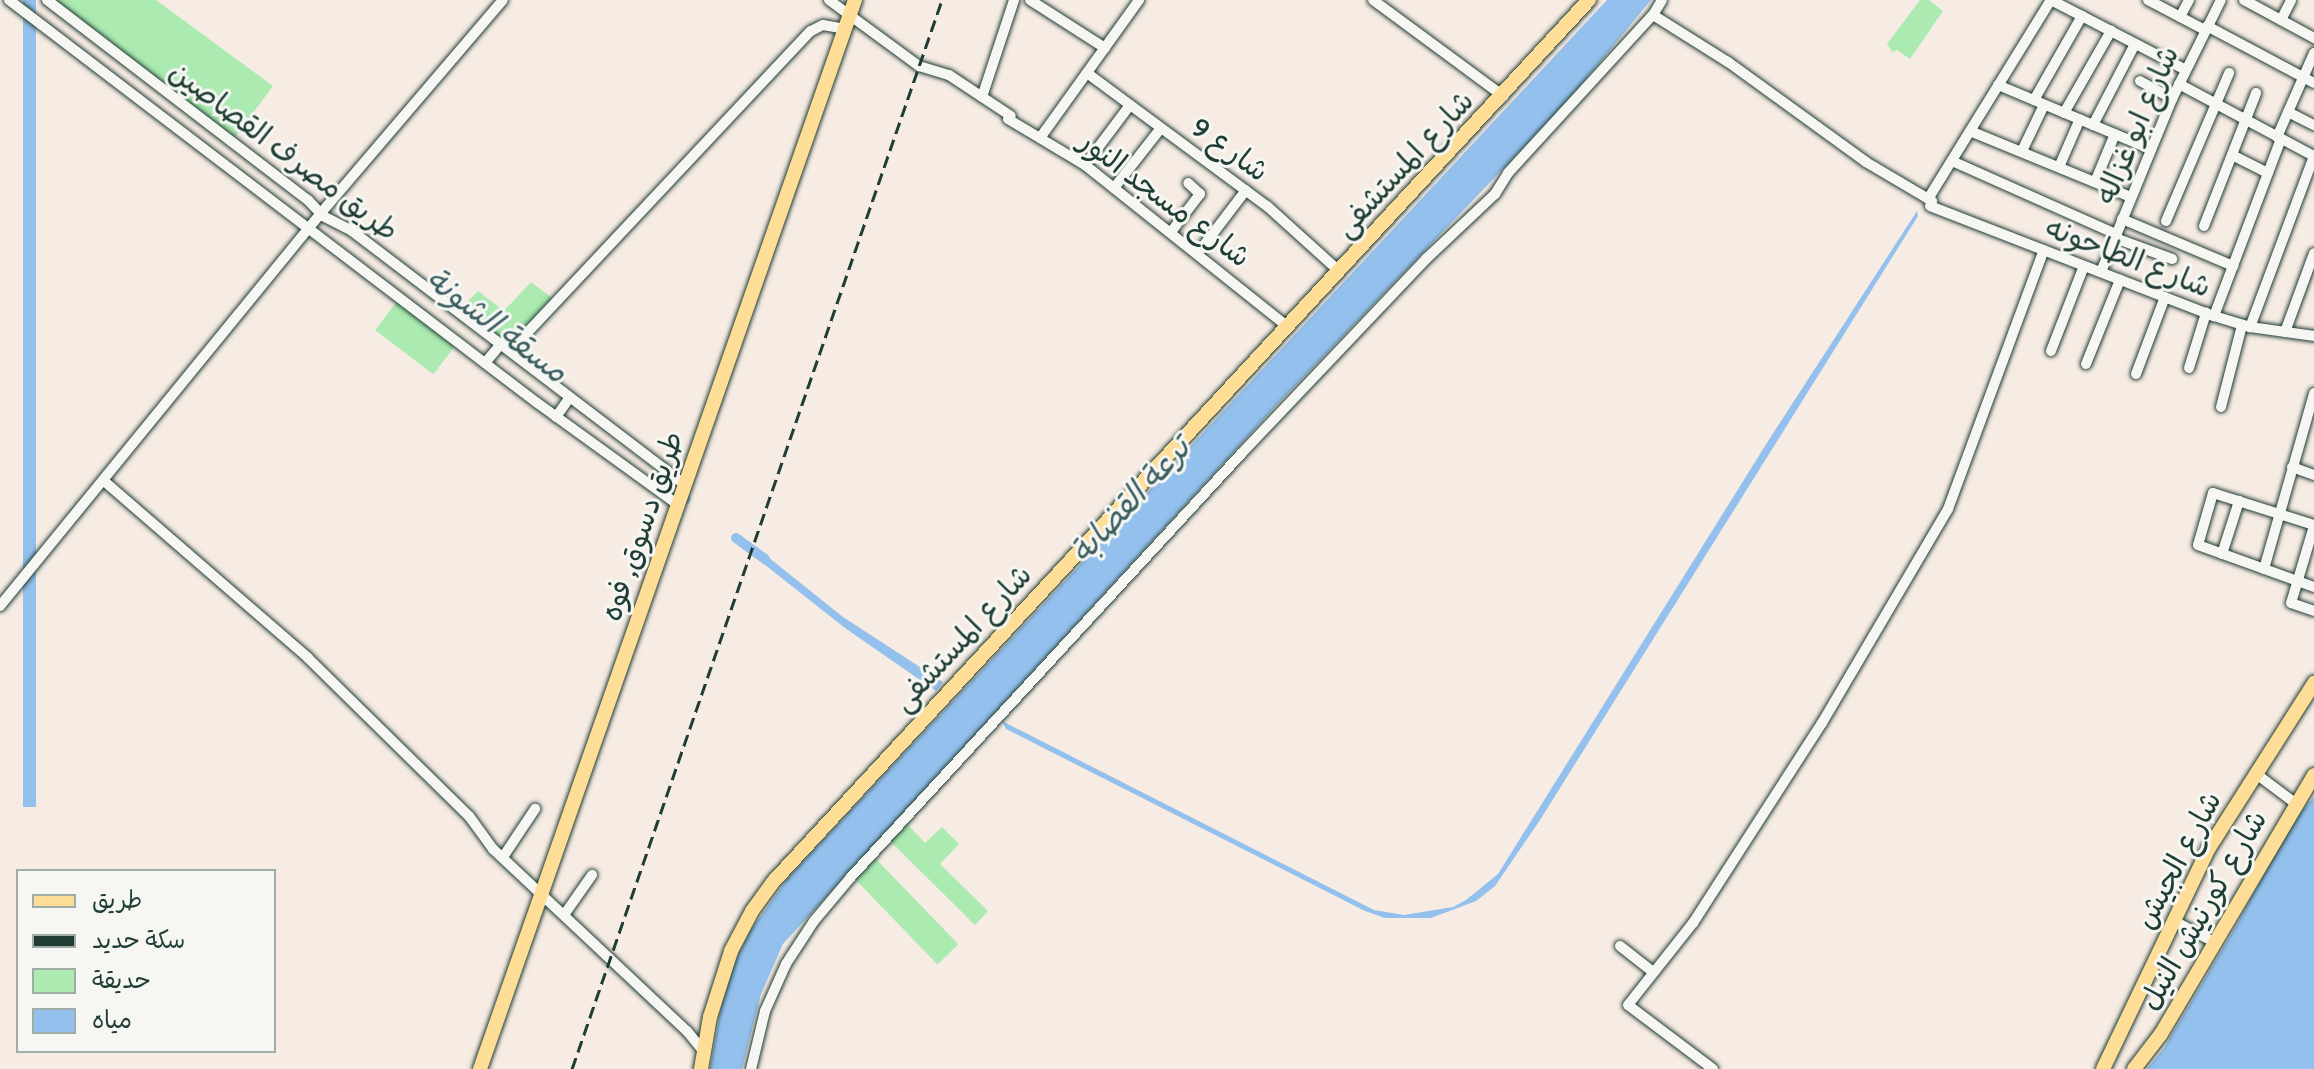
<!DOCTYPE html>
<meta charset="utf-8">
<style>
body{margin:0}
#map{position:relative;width:2314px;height:1069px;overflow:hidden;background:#f7ece4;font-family:Itim,"Playpen Sans Arabic",sans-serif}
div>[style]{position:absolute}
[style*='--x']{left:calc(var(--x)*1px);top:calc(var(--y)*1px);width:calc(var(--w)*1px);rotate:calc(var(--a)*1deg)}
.green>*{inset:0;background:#abeab1;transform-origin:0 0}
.water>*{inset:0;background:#94c0ed;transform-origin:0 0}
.canal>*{height:10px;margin:-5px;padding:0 5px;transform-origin:5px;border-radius:5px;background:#94c0ed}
.roads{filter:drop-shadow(0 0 2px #1f3d34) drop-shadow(0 0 2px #1f3d34)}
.minor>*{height:10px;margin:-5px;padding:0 5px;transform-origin:5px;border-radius:5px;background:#f6f6f2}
.major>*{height:14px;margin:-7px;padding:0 7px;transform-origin:7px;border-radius:7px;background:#fedd96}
.rail>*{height:3px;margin-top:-1.5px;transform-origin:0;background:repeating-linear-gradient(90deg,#1f3d34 0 12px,transparent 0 18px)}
span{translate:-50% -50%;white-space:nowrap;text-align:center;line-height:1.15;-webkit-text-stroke:6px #f6f6f2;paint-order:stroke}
.street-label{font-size:30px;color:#1f3d34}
.water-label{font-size:32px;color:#3c5e62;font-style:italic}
.legend{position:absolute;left:16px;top:869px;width:260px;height:184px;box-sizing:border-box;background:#f6f6f2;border:2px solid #a0aca6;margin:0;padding:10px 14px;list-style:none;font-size:24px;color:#1f3d34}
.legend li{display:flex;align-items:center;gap:16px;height:40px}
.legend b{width:40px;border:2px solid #a0aca6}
</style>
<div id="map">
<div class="green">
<i style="clip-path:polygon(52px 0,156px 0,273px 86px,234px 139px)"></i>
<i style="clip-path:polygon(1920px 0,1929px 0,1943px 11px,1910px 59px,1897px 50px,1892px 52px,1887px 44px)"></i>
<i style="clip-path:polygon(531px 282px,552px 298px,507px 346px,460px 309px,478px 291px,504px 311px)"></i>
<i style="left:398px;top:300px;width:73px;height:38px;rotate:37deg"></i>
<i style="clip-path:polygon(907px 824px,925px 843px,942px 827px,959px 844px,940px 864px,988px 911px,975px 925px,890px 841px)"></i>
<i style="left:875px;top:858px;width:120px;height:29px;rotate:46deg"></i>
</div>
<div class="water">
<i style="left:23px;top:0;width:13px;height:807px"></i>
<i style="clip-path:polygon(1607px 0,1651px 0,1566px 103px,1275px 407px,783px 944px,761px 994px,742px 1069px,710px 1069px,721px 1006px,733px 966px,750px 931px,787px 879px)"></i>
<i style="clip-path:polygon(1917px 211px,1918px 216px,1540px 820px,1495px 886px,1476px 901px,1431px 918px,1385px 918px,1365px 911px,1006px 729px,1002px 721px,1374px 910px,1404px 915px,1453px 907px,1466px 900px,1498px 874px,1770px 438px)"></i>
<i style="clip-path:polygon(758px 549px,843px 617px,943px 682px,936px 691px,845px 628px,760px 561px,755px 556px)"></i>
<i style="clip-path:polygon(2314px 797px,2314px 1069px,2147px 1069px,2164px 1048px,2236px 926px,2292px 822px)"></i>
</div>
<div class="canal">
<i style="--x:657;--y:477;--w:36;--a:38"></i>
<i style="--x:736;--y:538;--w:36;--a:36"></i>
</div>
<div class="roads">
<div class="minor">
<i style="--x:9;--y:0;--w:663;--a:37.34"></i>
<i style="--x:536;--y:402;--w:174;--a:35.9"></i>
<i style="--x:47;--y:0;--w:329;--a:37.5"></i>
<i style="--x:308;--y:200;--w:22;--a:47"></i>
<i style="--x:323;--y:216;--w:33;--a:27"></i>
<i style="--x:352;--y:231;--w:417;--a:37.3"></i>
<i style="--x:829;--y:0;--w:112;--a:36.3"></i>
<i style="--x:919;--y:66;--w:31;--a:17"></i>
<i style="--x:949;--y:75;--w:74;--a:33.5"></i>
<i style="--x:1030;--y:0;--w:89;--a:32.6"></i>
<i style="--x:1373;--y:0;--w:162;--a:36.4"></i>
<i style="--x:2148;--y:0;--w:64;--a:27.8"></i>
<i style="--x:2244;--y:0;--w:80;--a:28.5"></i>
<i style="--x:1653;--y:15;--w:89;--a:32.1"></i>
<i style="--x:1728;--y:62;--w:170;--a:35.9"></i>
<i style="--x:1866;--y:162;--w:77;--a:30.6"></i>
<i style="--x:2180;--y:17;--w:19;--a:-62"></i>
<i style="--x:2281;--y:20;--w:22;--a:-63"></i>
<i style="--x:2207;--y:26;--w:121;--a:28"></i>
<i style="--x:1087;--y:73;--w:224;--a:36.5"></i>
<i style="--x:1267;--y:206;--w:97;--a:42.1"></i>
<i style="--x:2140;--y:81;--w:37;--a:29"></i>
<i style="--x:2179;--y:84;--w:153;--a:28.1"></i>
<i style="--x:2314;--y:156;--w:183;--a:110.5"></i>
<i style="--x:1998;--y:85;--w:165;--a:22.8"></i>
<i style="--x:982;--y:97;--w:102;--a:-71.7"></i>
<i style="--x:2034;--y:100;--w:97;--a:-60.3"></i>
<i style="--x:2288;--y:112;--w:29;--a:27"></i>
<i style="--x:2064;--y:113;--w:95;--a:-60.2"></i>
<i style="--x:1008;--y:119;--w:90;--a:30.9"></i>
<i style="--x:1085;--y:165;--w:258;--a:38.6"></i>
<i style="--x:2093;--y:125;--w:91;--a:-62.6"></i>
<i style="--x:1970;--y:131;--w:174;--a:22.3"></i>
<i style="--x:2277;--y:137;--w:92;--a:-66.2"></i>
<i style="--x:1040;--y:138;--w:170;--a:-54.3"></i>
<i style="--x:2022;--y:151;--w:51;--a:-64.4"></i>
<i style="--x:2232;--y:155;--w:40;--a:26.6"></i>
<i style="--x:1952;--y:161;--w:180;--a:24"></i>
<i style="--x:1085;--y:165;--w:75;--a:-53.1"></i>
<i style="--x:2059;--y:167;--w:52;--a:-66.4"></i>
<i style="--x:2095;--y:182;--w:52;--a:-67.4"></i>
<i style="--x:1114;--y:188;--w:76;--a:-51.9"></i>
<i style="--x:1928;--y:199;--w:234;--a:-58.3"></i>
<i style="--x:2051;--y:0;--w:152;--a:27.4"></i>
<i style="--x:1930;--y:206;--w:305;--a:21.2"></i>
<i style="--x:2214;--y:316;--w:38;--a:17"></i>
<i style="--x:2250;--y:327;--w:65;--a:8"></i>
<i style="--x:2122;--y:219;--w:121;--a:22.9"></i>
<i style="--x:2166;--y:221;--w:161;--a:-66.9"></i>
<i style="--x:2204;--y:226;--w:143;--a:-68.6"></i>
<i style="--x:1171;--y:232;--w:48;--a:-52.7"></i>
<i style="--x:1200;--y:194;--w:16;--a:-137"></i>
<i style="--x:2115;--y:238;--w:61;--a:20.2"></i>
<i style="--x:1198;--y:253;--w:79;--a:-52.7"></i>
<i style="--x:2101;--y:272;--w:187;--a:-67.7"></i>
<i style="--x:2172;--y:99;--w:110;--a:-63.7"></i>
<i style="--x:2214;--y:316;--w:189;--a:-69.3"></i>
<i style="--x:2285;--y:332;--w:84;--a:-69.8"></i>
<i style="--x:510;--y:351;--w:439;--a:-46.8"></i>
<i style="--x:811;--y:31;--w:13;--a:-27"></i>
<i style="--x:823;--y:25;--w:22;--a:10"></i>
<i style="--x:2051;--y:351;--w:91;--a:-68.8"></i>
<i style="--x:485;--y:363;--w:23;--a:-50"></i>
<i style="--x:2086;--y:364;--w:91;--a:-68"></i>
<i style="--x:2189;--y:368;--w:58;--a:-72.8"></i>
<i style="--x:2136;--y:374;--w:82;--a:-69.4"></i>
<i style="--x:2221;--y:407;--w:85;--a:-75.6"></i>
<i style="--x:556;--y:417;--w:24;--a:-55"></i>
<i style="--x:2292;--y:467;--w:23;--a:20"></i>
<i style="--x:104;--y:481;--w:270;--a:40.9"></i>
<i style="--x:308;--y:658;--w:226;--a:44.5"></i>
<i style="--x:469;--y:816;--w:41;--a:54"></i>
<i style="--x:493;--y:849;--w:266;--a:43.2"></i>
<i style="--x:687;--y:1031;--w:26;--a:51"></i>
<i style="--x:2314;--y:525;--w:106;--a:-162.4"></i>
<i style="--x:2213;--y:493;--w:54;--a:106.1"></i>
<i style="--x:2198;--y:545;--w:123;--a:19.9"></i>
<i style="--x:2314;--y:526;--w:80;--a:106.6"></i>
<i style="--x:2291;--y:603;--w:24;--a:19"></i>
<i style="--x:2222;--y:554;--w:56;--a:-72.2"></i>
<i style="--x:2264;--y:569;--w:183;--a:-74.1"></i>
<i style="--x:0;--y:606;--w:507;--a:-50.76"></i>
<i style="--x:321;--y:213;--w:280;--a:-49.5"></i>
<i style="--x:2255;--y:773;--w:50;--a:36.9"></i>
<i style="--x:503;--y:857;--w:58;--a:-56.3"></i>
<i style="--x:564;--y:915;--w:49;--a:-55"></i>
<i style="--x:2174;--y:921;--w:45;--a:27.7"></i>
<i style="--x:1620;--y:946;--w:42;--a:38.2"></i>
<i style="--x:751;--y:1069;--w:60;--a:-76.4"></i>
<i style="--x:765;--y:1011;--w:51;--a:-65.9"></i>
<i style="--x:786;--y:964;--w:51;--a:-56.9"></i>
<i style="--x:814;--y:921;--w:57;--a:-49.9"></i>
<i style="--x:851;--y:877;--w:575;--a:-47.32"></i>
<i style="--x:1241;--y:454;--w:269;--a:-46.5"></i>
<i style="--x:1426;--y:259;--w:95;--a:-43.3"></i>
<i style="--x:1495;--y:194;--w:25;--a:-58"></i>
<i style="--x:1508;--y:173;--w:214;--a:-47.5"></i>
<i style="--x:1653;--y:15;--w:17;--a:-59"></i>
<i style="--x:1713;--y:1069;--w:106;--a:-143"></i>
<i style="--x:1628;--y:1005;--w:105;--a:-51.6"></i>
<i style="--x:1693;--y:923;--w:238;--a:-57.2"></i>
<i style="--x:1822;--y:723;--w:248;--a:-59.5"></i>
<i style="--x:1948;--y:509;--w:276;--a:-69.7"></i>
</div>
<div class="major">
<i style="--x:480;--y:1069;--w:1133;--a:-70.67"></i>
<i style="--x:701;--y:1069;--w:53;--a:-80.2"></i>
<i style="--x:710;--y:1017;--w:69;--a:-72.3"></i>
<i style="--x:731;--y:951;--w:45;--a:-62.3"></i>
<i style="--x:752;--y:911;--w:36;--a:-54"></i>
<i style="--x:773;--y:882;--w:1202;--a:-47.23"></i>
<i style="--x:2103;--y:1069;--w:245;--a:-64.4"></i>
<i style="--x:2209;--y:848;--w:196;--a:-57.5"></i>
<i style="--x:2134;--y:1069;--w:44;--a:-52.4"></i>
<i style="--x:2161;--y:1034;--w:301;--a:-59.4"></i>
</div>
</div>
<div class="rail">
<i style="--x:572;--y:1069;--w:1131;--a:-70.91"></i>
</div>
<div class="street-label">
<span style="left:2137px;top:125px;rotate:-67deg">شارع ابو غزاله</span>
<span style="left:1230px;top:149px;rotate:36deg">شارع 9</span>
<span style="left:284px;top:151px;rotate:37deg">طريق مصرف القصاصين</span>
<span style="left:1404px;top:164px;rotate:-47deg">شارع المستشفى</span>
<span style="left:1165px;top:199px;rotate:37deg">شارع مسجد النور</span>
<span style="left:2128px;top:257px;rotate:21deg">شارع الطاحونه</span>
<span style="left:642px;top:526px;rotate:-71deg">طريق دسوق, فوه</span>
<span style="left:962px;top:638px;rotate:-47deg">شارع المستشفى</span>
<span style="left:2178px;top:860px;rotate:-62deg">شارع الجيش</span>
<span style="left:2203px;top:910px;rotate:-60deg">شارع كورنيش النيل</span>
</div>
<div class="water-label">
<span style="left:497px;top:325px;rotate:37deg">مسقة الشونة</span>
<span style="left:1130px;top:500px;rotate:-47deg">ترعة القضابة</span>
</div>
<ul class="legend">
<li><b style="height:10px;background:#fedd96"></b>طريق</li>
<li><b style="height:10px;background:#1f3d34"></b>سكة حديد</li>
<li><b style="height:22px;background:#abeab1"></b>حديقة</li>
<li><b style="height:22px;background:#94c0ed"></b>مياه</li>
</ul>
</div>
